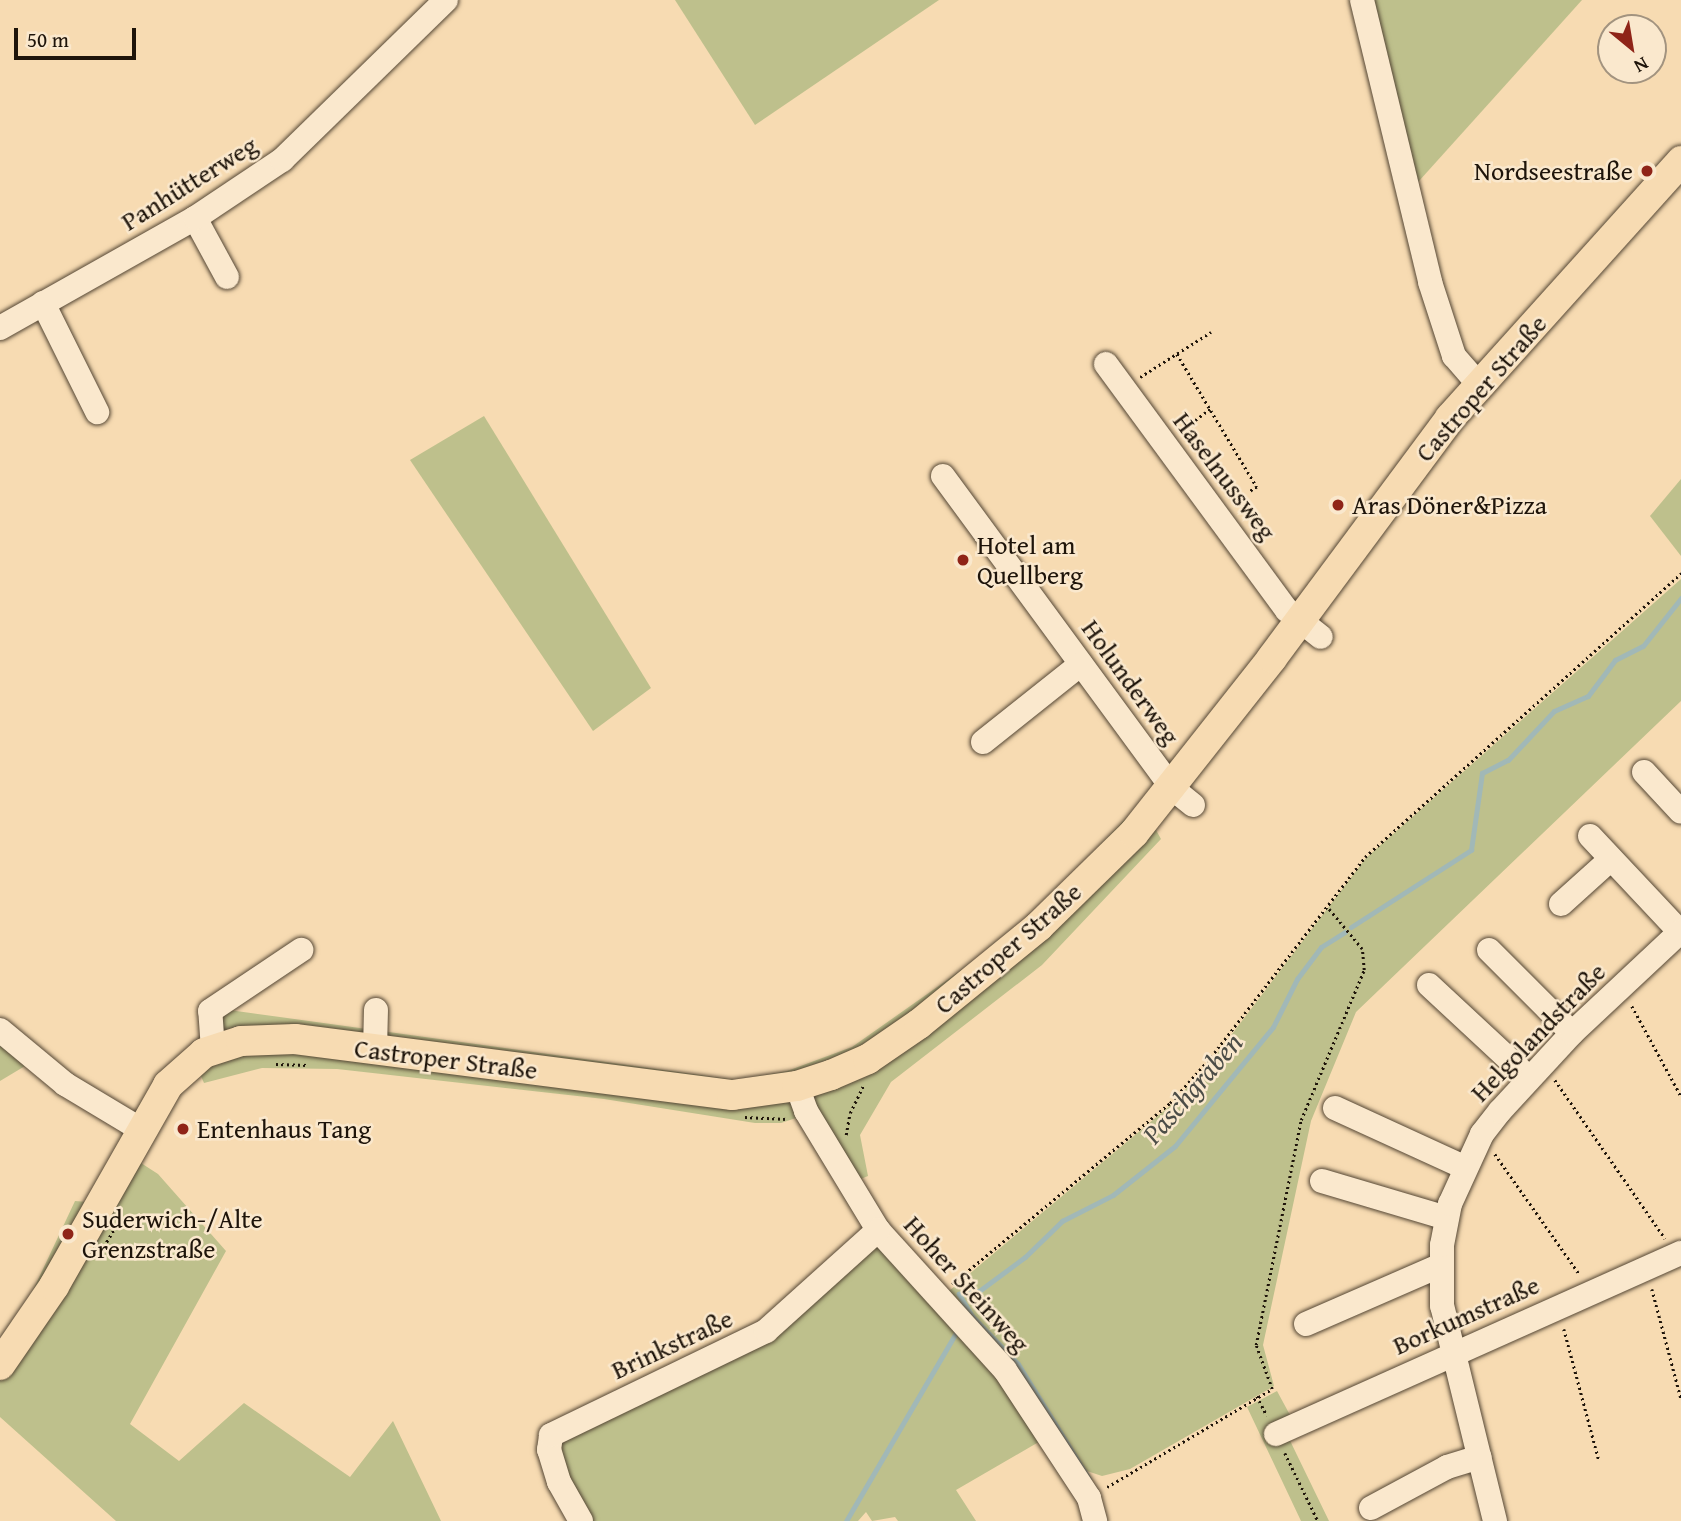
<!DOCTYPE html>
<meta charset="utf-8">
<style>
body{margin:0}
#map{position:relative;width:1681px;height:1521px;overflow:hidden;background:#f7dbb2;font-family:"Gentium Book Plus",serif}
div>[style]{position:absolute}
[style*='--x']{left:calc(var(--x)*1px);top:calc(var(--y)*1px);width:calc(var(--w)*1px);rotate:calc(var(--a)*1deg)}
.green>*{inset:0;background:#bec08c}
.stream>*{height:5px;margin:-2.5px;padding:0 2.5px;transform-origin:2.5px;border-radius:2.5px;background:#a1b8b7}
.path>*{height:2.5px;margin-top:-1.25px;transform-origin:0;background:repeating-linear-gradient(90deg,#1e140a 0 2px,transparent 0 5.5px)}
.roads{filter:drop-shadow(0 0 2px #544634) drop-shadow(0 0 2px #544634)}
.minor>*{height:24px;margin:-12px;padding:0 12px;transform-origin:12px;border-radius:12px;background:#fae8cd}
.major>*{height:30px;margin:-15px;padding:0 15px;transform-origin:15px;border-radius:15px;background:#f7dbb2}
.dots>*{width:19px;height:19px;translate:-50% -50%;box-sizing:border-box;border:4px solid #fae8cd;border-radius:50%}
span{translate:-50% -50%;white-space:nowrap;text-align:center;line-height:1.15;-webkit-text-stroke:5px #fae8cd;paint-order:stroke}
.poi-label{font-size:26px;color:#1e140a}
.right{translate:-100% -50%;text-align:right}
.left{translate:0 -50%;text-align:left}
.street-label{font-size:26px;color:#1e140a}
.water-label{font-size:28px;color:#4c4d47;font-style:italic}
.north{position:absolute;left:1597px;top:14px;width:70px;height:70px;box-sizing:border-box;background:#fae8cd;border:2px solid #a2937f;border-radius:50%;rotate:150deg;font-size:19px;font-weight:700;line-height:28px;text-align:center;color:#1e140a}
.north::after{content:'';display:block;margin:auto;width:24px;height:32px;background:#8f2418;clip-path:polygon(50% 0,100% 100%,50% 72%,0 100%)}
.scale{position:absolute;left:14px;top:28px;width:122px;height:32px;box-sizing:border-box;border:4px solid #1e140a;border-top:0;padding-left:9px;font-size:21px;line-height:24px;white-space:nowrap;color:#1e140a;-webkit-text-stroke:5px #fae8cd;paint-order:stroke}
</style>
<div id="map">
<div class="green">
<i style="clip-path:polygon(675px 0,939px 0,755px 125px)"></i>
<i style="clip-path:polygon(1366px 0,1582px 0,1410px 191px)"></i>
<i style="clip-path:polygon(484px 416px,651px 688px,593px 731px,410px 460px)"></i>
<i style="clip-path:polygon(1681px 479px,1681px 556px,1650px 516px)"></i>
<i style="clip-path:polygon(1681px 579px,1681px 701px,1356px 1012px,1311px 1121px,1263px 1345px,1274px 1386px,1130px 1469px,1102px 1476px,1081px 1469px,943px 1296px,1172px 1104px,1213px 1059px,1366px 858px)"></i>
<i style="clip-path:polygon(1141px 803px,1161px 839px,1042px 965px,891px 1082px,860px 1135px,868px 1176px,851px 1183px,811px 1113px,781px 1123px,755px 1123px,604px 1099px,337px 1069px,262px 1068px,204px 1083px,196px 1065px,222px 1009px,736px 1080px,787px 1071px,852px 1047px,977px 959px,1041px 906px)"></i>
<i style="clip-path:polygon(0 1043px,25px 1066px,0 1081px)"></i>
<i style="clip-path:polygon(127px 1154px,158px 1174px,226px 1251px,130px 1424px,179px 1461px,244px 1403px,350px 1477px,393px 1421px,441px 1521px,116px 1521px,0 1417px,0 1340px,19px 1320px,75px 1201px,100px 1203px)"></i>
<i style="clip-path:polygon(877px 1232px,1049px 1436px,956px 1490px,976px 1521px,898px 1521px,895px 1517px,872px 1521px,866px 1512px,858px 1521px,583px 1521px,558px 1467px,561px 1436px,741px 1351px)"></i>
<i style="clip-path:polygon(1277px 1391px,1290px 1415px,1280px 1420px,1329px 1521px,1301px 1521px,1247px 1407px)"></i>
</div>
<div class="stream">
<i style="--x:1351;--y:927;--w:143;--a:-32.7"></i>
<i style="--x:1471;--y:850;--w:78;--a:-81.9"></i>
<i style="--x:1482;--y:773;--w:29;--a:-27"></i>
<i style="--x:1508;--y:760;--w:67;--a:-46.8"></i>
<i style="--x:1554;--y:711;--w:37;--a:-24"></i>
<i style="--x:1588;--y:696;--w:45;--a:-53.1"></i>
<i style="--x:1615;--y:660;--w:31;--a:-27"></i>
<i style="--x:1643;--y:646;--w:61;--a:-51.6"></i>
<i style="--x:1089;--y:1479;--w:135;--a:-121.7"></i>
<i style="--x:1018;--y:1364;--w:66;--a:-133.8"></i>
<i style="--x:972;--y:1316;--w:26;--a:-121"></i>
<i style="--x:959;--y:1294;--w:20;--a:-9"></i>
<i style="--x:979;--y:1291;--w:57;--a:-36.5"></i>
<i style="--x:1025;--y:1257;--w:52;--a:-44.2"></i>
<i style="--x:1062;--y:1221;--w:57;--a:-27"></i>
<i style="--x:1113;--y:1195;--w:79;--a:-38.3"></i>
<i style="--x:1175;--y:1146;--w:154;--a:-50.5"></i>
<i style="--x:1273;--y:1027;--w:54;--a:-63.4"></i>
<i style="--x:1297;--y:979;--w:40;--a:-53"></i>
<i style="--x:1321;--y:947;--w:28;--a:-32"></i>
<i style="--x:846;--y:1521;--w:218;--a:-59.7"></i>
</div>
<div class="path">
<i style="--x:1177;--y:354;--w:155;--a:59"></i>
<i style="--x:1257;--y:487;--w:9;--a:148"></i>
<i style="--x:1140;--y:377;--w:84;--a:-32.4"></i>
<i style="--x:1182;--y:430;--w:35;--a:-37"></i>
<i style="--x:1632;--y:1006;--w:102;--a:61.4"></i>
<i style="--x:276;--y:1064;--w:32;--a:2"></i>
<i style="--x:1555;--y:1080;--w:193;--a:55.2"></i>
<i style="--x:745;--y:1117;--w:42;--a:2.7"></i>
<i style="--x:846;--y:1135;--w:22;--a:-80"></i>
<i style="--x:850;--y:1113;--w:30;--a:-64"></i>
<i style="--x:1495;--y:1154;--w:148;--a:54.9"></i>
<i style="--x:98;--y:1256;--w:39;--a:-59"></i>
<i style="--x:952;--y:1284;--w:283;--a:-39.7"></i>
<i style="--x:1170;--y:1103;--w:62;--a:-48.3"></i>
<i style="--x:1211;--y:1057;--w:252;--a:-52.4"></i>
<i style="--x:1365;--y:857;--w:425;--a:-41.9"></i>
<i style="--x:1652;--y:1289;--w:113;--a:75.1"></i>
<i style="--x:1564;--y:1329;--w:137;--a:75.1"></i>
<i style="--x:1257;--y:1396;--w:22;--a:63"></i>
<i style="--x:1285;--y:1453;--w:76;--a:64.1"></i>
<i style="--x:1107;--y:1487;--w:192;--a:-30.7"></i>
<i style="--x:1272;--y:1389;--w:47;--a:-110"></i>
<i style="--x:1256;--y:1345;--w:229;--a:-78.7"></i>
<i style="--x:1301;--y:1120;--w:163;--a:-67.2"></i>
<i style="--x:1364;--y:970;--w:21;--a:-95"></i>
<i style="--x:1362;--y:949;--w:55;--a:-129.8"></i>
</div>
<div class="roads">
<div class="minor">
<i style="--x:1362;--y:0;--w:290;--a:76.4"></i>
<i style="--x:1430;--y:282;--w:78;--a:72"></i>
<i style="--x:1454;--y:356;--w:38;--a:49"></i>
<i style="--x:195;--y:218;--w:67;--a:61.5"></i>
<i style="--x:43;--y:303;--w:122;--a:63.6"></i>
<i style="--x:0;--y:328;--w:224;--a:-29.4"></i>
<i style="--x:195;--y:218;--w:105;--a:-33.7"></i>
<i style="--x:282;--y:160;--w:229;--a:-44.3"></i>
<i style="--x:1106;--y:364;--w:305;--a:53.7"></i>
<i style="--x:1287;--y:610;--w:43;--a:38.5"></i>
<i style="--x:943;--y:476;--w:387;--a:53.7"></i>
<i style="--x:1172;--y:788;--w:27;--a:39"></i>
<i style="--x:983;--y:742;--w:125;--a:-38.5"></i>
<i style="--x:1644;--y:772;--w:54;--a:47.2"></i>
<i style="--x:1590;--y:836;--w:132;--a:46.8"></i>
<i style="--x:1561;--y:904;--w:67;--a:-42"></i>
<i style="--x:1489;--y:950;--w:117;--a:45"></i>
<i style="--x:1429;--y:985;--w:137;--a:42.9"></i>
<i style="--x:0;--y:1030;--w:85;--a:39.7"></i>
<i style="--x:65;--y:1084;--w:87;--a:31"></i>
<i style="--x:213;--y:1050;--w:39;--a:-94"></i>
<i style="--x:210;--y:1011;--w:110;--a:-33.8"></i>
<i style="--x:375;--y:1050;--w:40;--a:-88.6"></i>
<i style="--x:797;--y:1086;--w:27;--a:70"></i>
<i style="--x:806;--y:1111;--w:139;--a:58.8"></i>
<i style="--x:878;--y:1230;--w:189;--a:47.8"></i>
<i style="--x:1005;--y:1370;--w:153;--a:56.7"></i>
<i style="--x:1089;--y:1498;--w:24;--a:75"></i>
<i style="--x:1335;--y:1108;--w:142;--a:24.6"></i>
<i style="--x:1322;--y:1181;--w:130;--a:16.5"></i>
<i style="--x:1306;--y:1324;--w:147;--a:-23.6"></i>
<i style="--x:1276;--y:1434;--w:444;--a:-24.1"></i>
<i style="--x:1371;--y:1508;--w:86;--a:-28.3"></i>
<i style="--x:1447;--y:1467;--w:34;--a:-17"></i>
<i style="--x:581;--y:1521;--w:45;--a:-119.4"></i>
<i style="--x:559;--y:1482;--w:34;--a:-107"></i>
<i style="--x:549;--y:1450;--w:15;--a:-82"></i>
<i style="--x:551;--y:1435;--w:239;--a:-25.8"></i>
<i style="--x:766;--y:1331;--w:151;--a:-42"></i>
<i style="--x:1495;--y:1521;--w:221;--a:-103.8"></i>
<i style="--x:1442;--y:1306;--w:61;--a:-90"></i>
<i style="--x:1442;--y:1245;--w:42;--a:-79"></i>
<i style="--x:1450;--y:1204;--w:77;--a:-65.4"></i>
<i style="--x:1482;--y:1134;--w:29;--a:-52"></i>
<i style="--x:1500;--y:1111;--w:106;--a:-47.3"></i>
<i style="--x:1572;--y:1033;--w:149;--a:-43.1"></i>
</div>
<div class="major">
<i style="--x:0;--y:1365;--w:96;--a:-55.6"></i>
<i style="--x:54;--y:1286;--w:231;--a:-60.4"></i>
<i style="--x:168;--y:1085;--w:48;--a:-41.6"></i>
<i style="--x:204;--y:1053;--w:39;--a:-18"></i>
<i style="--x:241;--y:1041;--w:54;--a:-2.1"></i>
<i style="--x:295;--y:1039;--w:441;--a:7.3"></i>
<i style="--x:732;--y:1095;--w:66;--a:-7.9"></i>
<i style="--x:797;--y:1086;--w:36;--a:-18"></i>
<i style="--x:831;--y:1075;--w:40;--a:-23.4"></i>
<i style="--x:868;--y:1059;--w:62;--a:-34.5"></i>
<i style="--x:919;--y:1024;--w:155;--a:-39.2"></i>
<i style="--x:1039;--y:926;--w:133;--a:-44.4"></i>
<i style="--x:1134;--y:833;--w:223;--a:-51.7"></i>
<i style="--x:1272;--y:658;--w:299;--a:-53.4"></i>
<i style="--x:1450;--y:418;--w:346;--a:-48"></i>
</div>
</div>
<div class="dots">
<i style="left:1647px;top:171px;background:#8f2418"></i>
<i style="left:1338px;top:505px;background:#8f2418"></i>
<i style="left:963px;top:560px;background:#8f2418"></i>
<i style="left:183px;top:1129px;background:#8f2418"></i>
<i style="left:68px;top:1234px;background:#8f2418"></i>
</div>
<div class="poi-label">
<span class="right" style="left:1633px;top:171px">Nordseestraße</span>
<span class="left" style="left:1352px;top:505px">Aras Döner&amp;Pizza</span>
<span class="left" style="left:977px;top:560px">Hotel am<br>Quellberg</span>
<span class="left" style="left:197px;top:1129px">Entenhaus Tang</span>
<span class="left" style="left:82px;top:1234px">Suderwich-/Alte<br>Grenzstraße</span>
</div>
<div class="street-label">
<span style="left:189px;top:183px;rotate:-32deg">Panhütterweg</span>
<span style="left:1481px;top:388px;rotate:-49deg">Castroper Straße</span>
<span style="left:1225px;top:476px;rotate:53deg">Haselnussweg</span>
<span style="left:1131px;top:682px;rotate:54deg">Holunderweg</span>
<span style="left:1008px;top:948px;rotate:-41deg">Castroper Straße</span>
<span style="left:1538px;top:1032px;rotate:-46deg">Helgolandstraße</span>
<span style="left:446px;top:1059px;rotate:7deg">Castroper Straße</span>
<span style="left:967px;top:1284px;rotate:48deg">Hoher Steinweg</span>
<span style="left:1466px;top:1315px;rotate:-24deg">Borkumstraße</span>
<span style="left:672px;top:1344px;rotate:-25deg">Brinkstraße</span>
</div>
<div class="water-label">
<span style="left:1192px;top:1088px;rotate:-49deg">Paschgraben</span>
</div>
<div class="north">N</div>
<div class="scale">50 m</div>
</div>
